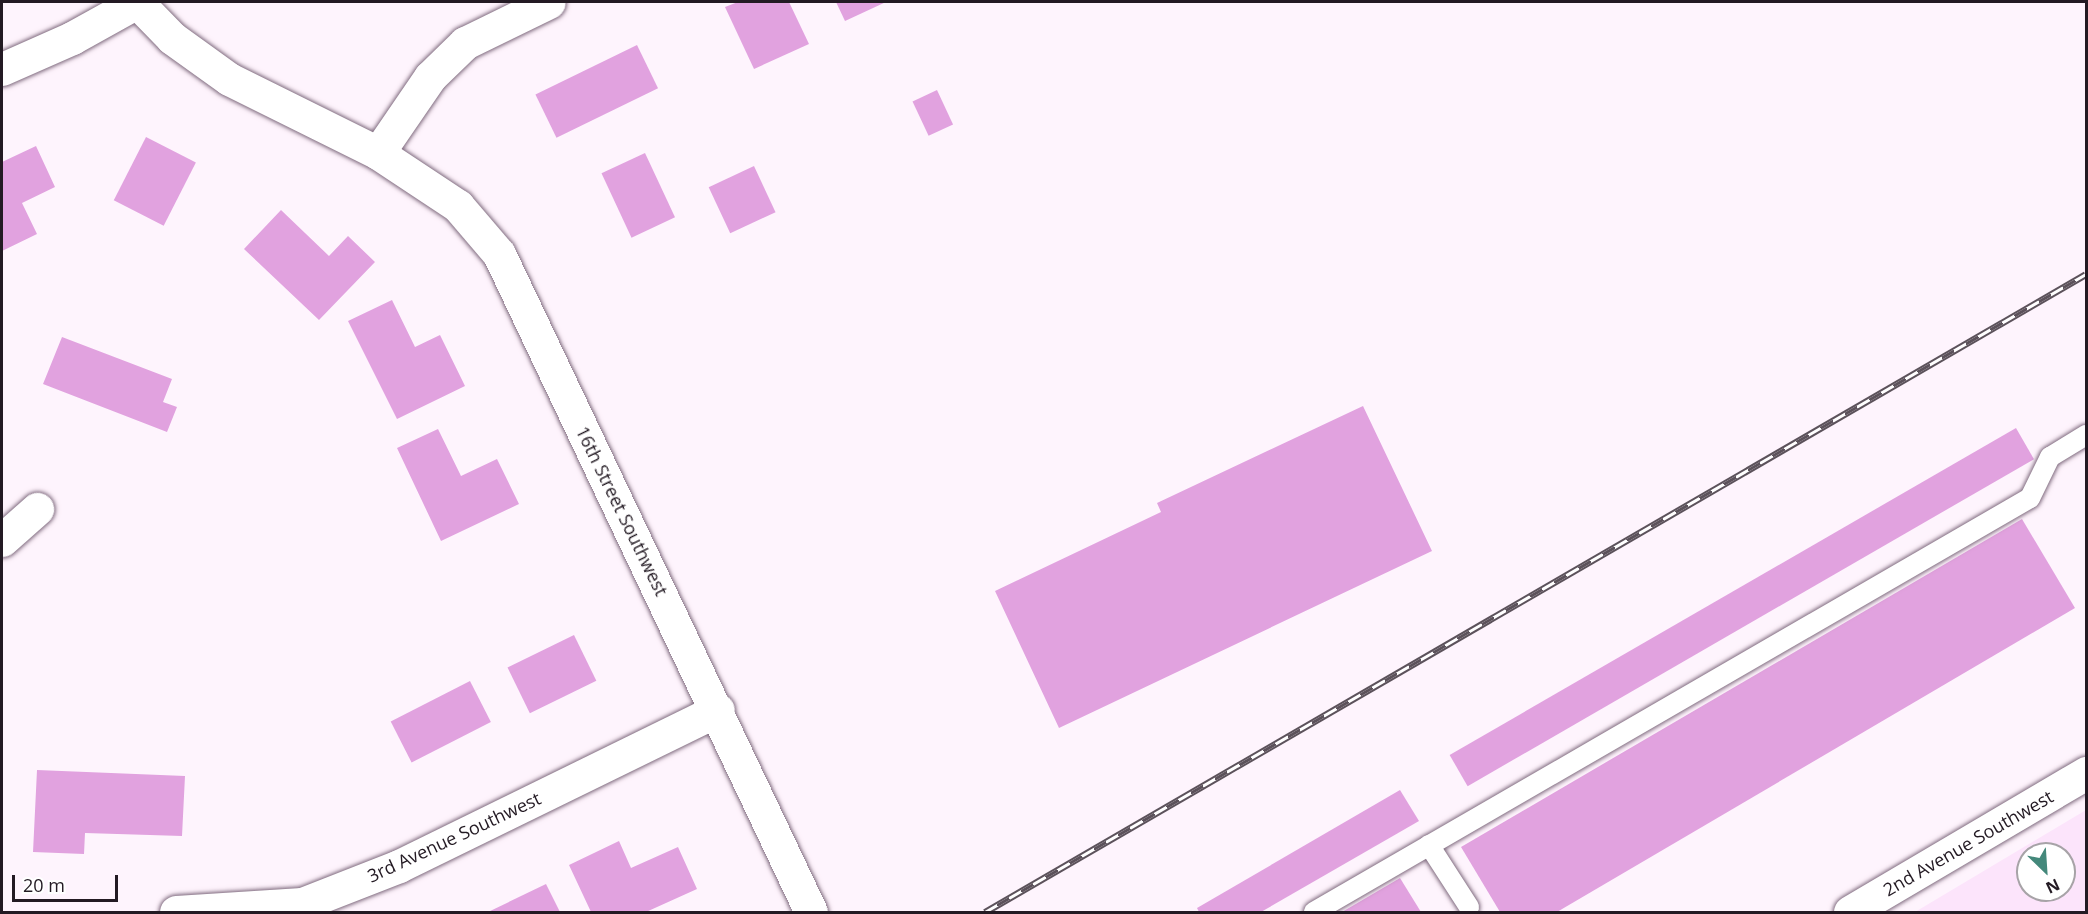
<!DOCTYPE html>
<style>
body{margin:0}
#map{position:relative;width:2088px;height:914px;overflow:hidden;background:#fef4fd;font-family:"Open Sans",sans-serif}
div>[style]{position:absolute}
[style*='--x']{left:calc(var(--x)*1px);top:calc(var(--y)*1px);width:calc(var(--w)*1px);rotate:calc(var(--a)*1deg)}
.built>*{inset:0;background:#fce4fb}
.building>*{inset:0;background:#e1a2df;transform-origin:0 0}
.roads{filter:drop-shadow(0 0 2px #806b7f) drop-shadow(0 0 2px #806b7f)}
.lane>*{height:20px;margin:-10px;padding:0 10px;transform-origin:10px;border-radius:10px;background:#fff}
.street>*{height:33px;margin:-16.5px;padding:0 16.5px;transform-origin:16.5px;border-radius:16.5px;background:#fff}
.secondary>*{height:33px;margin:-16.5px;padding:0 16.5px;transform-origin:16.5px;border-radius:16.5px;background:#fff}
.rail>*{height:7px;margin-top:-3.5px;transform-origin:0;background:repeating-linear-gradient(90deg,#fff 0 14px,#5c525b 0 28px);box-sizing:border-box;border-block:2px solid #5c525b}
span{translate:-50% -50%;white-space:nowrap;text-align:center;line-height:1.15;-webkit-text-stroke:4.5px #fff;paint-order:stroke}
.street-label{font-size:18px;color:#231a23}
.frame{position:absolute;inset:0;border:3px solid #231a23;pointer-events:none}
.north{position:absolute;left:2016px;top:842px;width:60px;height:60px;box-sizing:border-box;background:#fff;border:2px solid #a7a3a7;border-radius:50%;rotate:155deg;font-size:16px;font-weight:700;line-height:24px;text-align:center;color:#231a23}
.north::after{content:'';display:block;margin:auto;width:21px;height:27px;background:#44887b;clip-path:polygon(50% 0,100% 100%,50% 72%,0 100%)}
.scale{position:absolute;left:12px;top:875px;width:106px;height:27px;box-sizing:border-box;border:3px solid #231a23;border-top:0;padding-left:8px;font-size:18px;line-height:21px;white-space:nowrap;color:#231a23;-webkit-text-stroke:4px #fff;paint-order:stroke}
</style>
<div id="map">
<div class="built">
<i style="clip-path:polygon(evenodd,2086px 810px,2086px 912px,1915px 912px,2086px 810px,2028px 854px,2064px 854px,2064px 890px,2028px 890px,2028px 854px)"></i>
</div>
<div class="building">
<i style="clip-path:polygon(738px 2px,789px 2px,809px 44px,754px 69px,725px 7px)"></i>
<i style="clip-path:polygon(836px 2px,886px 2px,845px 21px)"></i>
<i style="left:637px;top:45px;width:48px;height:113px;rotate:64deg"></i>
<i style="left:937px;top:90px;width:38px;height:27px;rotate:65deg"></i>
<i style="left:146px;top:137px;width:56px;height:71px;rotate:27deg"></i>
<i style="clip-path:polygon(36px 146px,55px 187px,22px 203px,37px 234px,2px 251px,2px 162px)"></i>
<i style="left:645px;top:153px;width:71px;height:48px;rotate:65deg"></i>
<i style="left:754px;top:166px;width:51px;height:50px;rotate:65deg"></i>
<i style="clip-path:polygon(281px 210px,329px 256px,348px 236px,375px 262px,319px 320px,244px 249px)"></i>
<i style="clip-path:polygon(392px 300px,415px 347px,440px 335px,465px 386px,397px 419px,348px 321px)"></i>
<i style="clip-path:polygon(62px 337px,172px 379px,163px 402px,177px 407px,167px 432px,43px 384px)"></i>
<i style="clip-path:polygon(1363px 406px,1432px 551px,1059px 728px,995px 591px,1161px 512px,1157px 503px)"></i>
<i style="left:2016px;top:428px;width:36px;height:654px;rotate:60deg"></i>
<i style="clip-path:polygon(438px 429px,461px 476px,497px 459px,519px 504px,441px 541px,397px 448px)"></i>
<i style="clip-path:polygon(2022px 519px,2075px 608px,1557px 912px,1500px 912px,1461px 847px)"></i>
<i style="left:574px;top:635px;width:51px;height:74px;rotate:64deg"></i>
<i style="left:470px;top:681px;width:46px;height:89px;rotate:63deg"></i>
<i style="clip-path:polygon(37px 770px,185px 776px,182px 836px,85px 833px,84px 854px,33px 852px)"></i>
<i style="clip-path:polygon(1400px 790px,1419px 821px,1261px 912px,1199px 912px,1197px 908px)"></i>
<i style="clip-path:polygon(619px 841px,631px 868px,678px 847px,697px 889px,646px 912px,591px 912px,569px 865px)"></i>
<i style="clip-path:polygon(1400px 878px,1421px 912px,1342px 912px)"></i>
<i style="clip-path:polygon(546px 884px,560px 912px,488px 912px)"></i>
</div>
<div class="roads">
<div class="lane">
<i style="--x:1429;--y:845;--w:74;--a:57.2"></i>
<i style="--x:1314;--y:912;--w:827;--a:-30.04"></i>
<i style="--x:2030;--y:498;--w:46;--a:-64"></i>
<i style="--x:2050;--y:457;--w:42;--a:-31.4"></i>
</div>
<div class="street">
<i style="--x:2;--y:69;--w:77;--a:-23.9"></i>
<i style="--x:72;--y:38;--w:74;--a:-29"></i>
<i style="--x:378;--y:153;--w:92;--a:-55.6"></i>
<i style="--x:430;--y:77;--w:49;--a:-44.2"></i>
<i style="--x:465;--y:43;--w:93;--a:-26"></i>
<i style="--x:2;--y:540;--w:47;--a:-41.5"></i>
<i style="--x:176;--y:912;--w:126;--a:-3.6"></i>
<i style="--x:302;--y:904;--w:104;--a:-21.4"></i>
<i style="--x:399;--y:866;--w:355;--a:-26.1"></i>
</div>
<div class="secondary">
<i style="--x:137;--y:2;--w:50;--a:45.8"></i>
<i style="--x:172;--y:38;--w:70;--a:35.7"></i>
<i style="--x:229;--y:79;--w:166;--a:26.4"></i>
<i style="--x:378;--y:153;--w:96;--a:33.5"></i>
<i style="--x:458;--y:206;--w:63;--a:49.5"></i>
<i style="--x:499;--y:254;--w:728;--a:64.63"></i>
<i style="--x:1850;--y:912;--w:274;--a:-30.5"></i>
</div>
</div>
<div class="rail">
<i style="--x:985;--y:912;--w:1272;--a:-30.09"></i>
</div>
<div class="street-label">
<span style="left:622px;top:511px;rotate:64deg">16th Street Southwest</span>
<span style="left:454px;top:837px;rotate:-25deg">3rd Avenue Southwest</span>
<span style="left:1968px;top:843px;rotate:-30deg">2nd Avenue Southwest</span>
</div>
<div class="frame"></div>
<div class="north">N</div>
<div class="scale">20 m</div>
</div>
